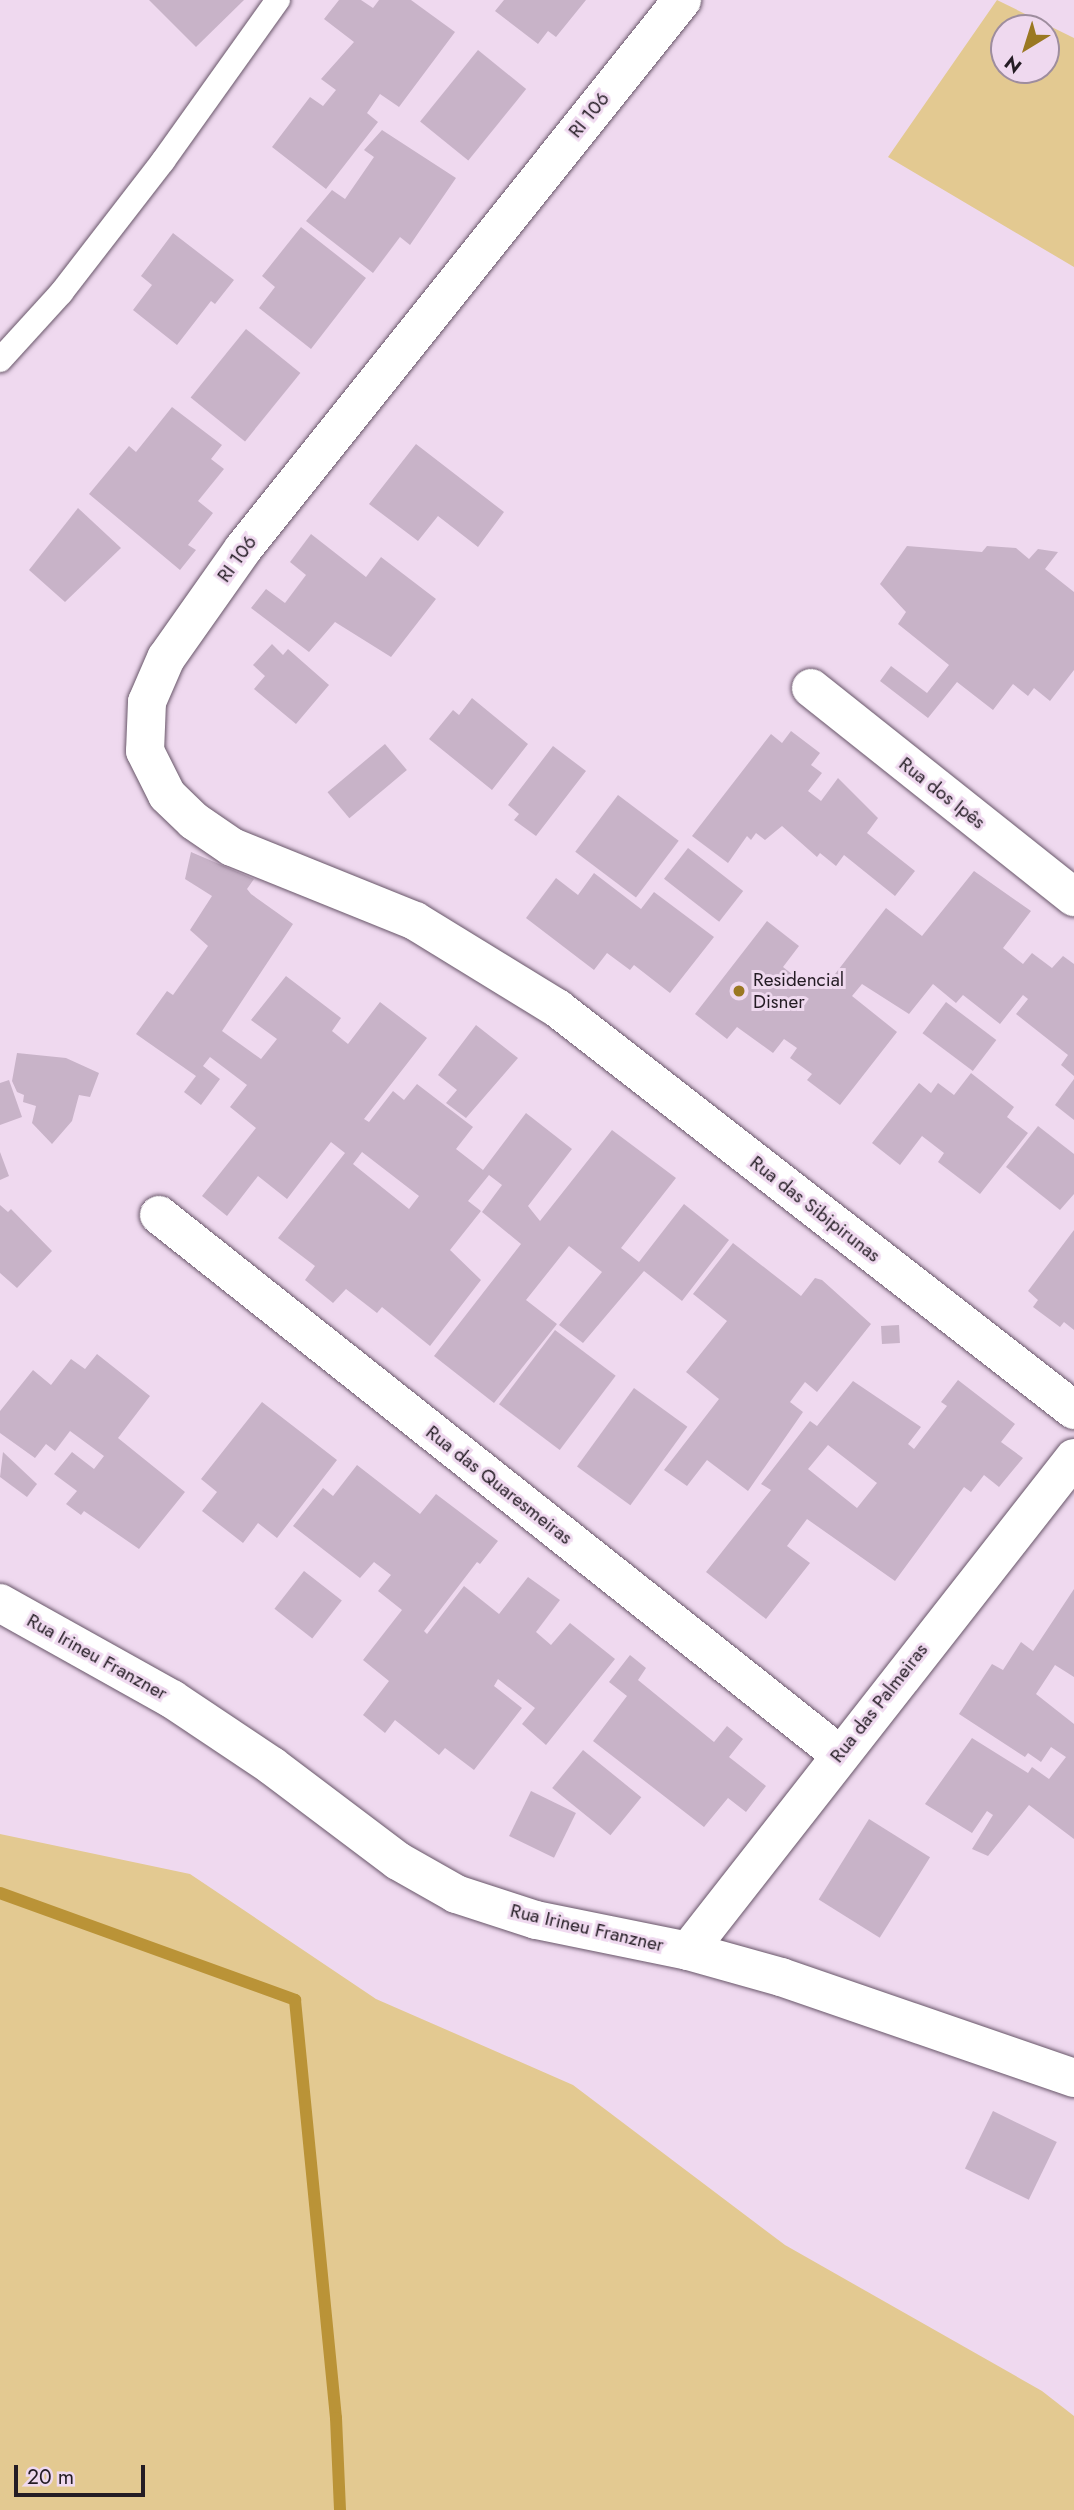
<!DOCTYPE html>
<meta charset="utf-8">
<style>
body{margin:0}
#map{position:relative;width:1074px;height:2510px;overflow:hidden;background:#efd9ef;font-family:Jost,sans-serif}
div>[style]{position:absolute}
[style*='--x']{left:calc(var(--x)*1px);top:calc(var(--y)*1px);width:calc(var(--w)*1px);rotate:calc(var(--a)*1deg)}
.green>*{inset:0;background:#e3c991}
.stream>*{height:12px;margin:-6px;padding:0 6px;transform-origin:6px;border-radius:6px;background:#ba9337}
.building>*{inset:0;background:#c8b3c8;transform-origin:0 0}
.roads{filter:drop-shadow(0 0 2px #685669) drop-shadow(0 0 2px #685669)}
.service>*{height:24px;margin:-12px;padding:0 12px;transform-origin:12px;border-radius:12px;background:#fff}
.minor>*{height:38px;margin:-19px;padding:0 19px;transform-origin:19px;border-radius:19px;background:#fff}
.dots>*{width:19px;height:19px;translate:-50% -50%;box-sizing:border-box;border:4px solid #efd9ef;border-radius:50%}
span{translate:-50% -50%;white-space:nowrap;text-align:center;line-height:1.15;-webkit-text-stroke:6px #efd9ef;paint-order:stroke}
.street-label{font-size:19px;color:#241c24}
.poi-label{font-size:19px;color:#241c24}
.left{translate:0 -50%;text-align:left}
.north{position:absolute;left:990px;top:14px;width:70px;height:70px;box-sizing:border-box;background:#efd9ef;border:2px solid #9e8d9e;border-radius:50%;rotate:218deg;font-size:19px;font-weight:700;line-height:28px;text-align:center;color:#241c24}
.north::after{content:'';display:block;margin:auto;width:24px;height:32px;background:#9a7822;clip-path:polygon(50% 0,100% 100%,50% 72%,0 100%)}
.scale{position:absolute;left:14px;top:2465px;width:131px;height:32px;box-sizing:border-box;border:4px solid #241c24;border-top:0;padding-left:9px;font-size:21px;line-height:24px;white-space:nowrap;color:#241c24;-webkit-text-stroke:5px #efd9ef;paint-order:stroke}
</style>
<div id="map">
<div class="green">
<i style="clip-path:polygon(evenodd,997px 0,1074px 38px,1074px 267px,888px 157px,997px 0,1046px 28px,1046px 70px,1004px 70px,1004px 28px,1046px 28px)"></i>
<i style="clip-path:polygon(0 1834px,190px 1874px,376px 1999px,573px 2085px,785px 2245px,1042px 2391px,1074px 2416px,1074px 2510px,0 2510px)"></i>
</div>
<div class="stream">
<i style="--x:0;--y:1893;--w:314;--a:19.9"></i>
<i style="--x:295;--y:2000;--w:420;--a:84.4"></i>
<i style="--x:336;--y:2418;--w:92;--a:87.5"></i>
</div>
<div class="building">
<i style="clip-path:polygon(149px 0,244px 0,196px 47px)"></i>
<i style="clip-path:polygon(339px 0,361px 0,373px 8px,379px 0,411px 0,455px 32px,399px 107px,380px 94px,367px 113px,378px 122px,326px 189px,272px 147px,310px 97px,323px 106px,336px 90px,321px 79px,354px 42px,324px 19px)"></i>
<i style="clip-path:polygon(504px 0,586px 0,556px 37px,548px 31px,538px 44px,495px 11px)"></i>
<i style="left:478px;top:50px;width:62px;height:92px;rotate:39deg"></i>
<i style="clip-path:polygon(382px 130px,456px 178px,410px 245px,400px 237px,373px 273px,306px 221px,332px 190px,345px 199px,374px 157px,364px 150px)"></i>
<i style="clip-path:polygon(301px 227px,366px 278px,311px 349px,259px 308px,275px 287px,262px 276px)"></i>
<i style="clip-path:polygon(173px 233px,234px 280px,215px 304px,211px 301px,177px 345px,133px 310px,152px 285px,141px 276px)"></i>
<i style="left:246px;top:329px;width:70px;height:88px;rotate:39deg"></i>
<i style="clip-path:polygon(172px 407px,222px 445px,211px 459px,224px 469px,198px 501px,213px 513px,188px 545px,196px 550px,180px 570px,89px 494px,129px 446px,136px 452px)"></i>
<i style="clip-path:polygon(416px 444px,504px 512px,478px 547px,438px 516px,418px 541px,369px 504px)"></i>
<i style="clip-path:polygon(78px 508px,121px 548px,65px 602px,29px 570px)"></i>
<i style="clip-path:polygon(311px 534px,366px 577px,381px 557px,436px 599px,391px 657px,335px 622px,309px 652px,251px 608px,266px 589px,285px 603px,306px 575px,290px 562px)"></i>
<i style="clip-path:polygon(907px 546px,982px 552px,987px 546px,1016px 548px,1029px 559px,1038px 549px,1058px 552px,1045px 569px,1074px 592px,1074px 670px,1050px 701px,1034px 688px,1028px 696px,1013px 684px,993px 710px,957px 682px,928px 718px,880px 681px,891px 666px,927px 693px,949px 665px,898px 624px,906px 612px,880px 584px)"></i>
<i style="clip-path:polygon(272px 644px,283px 655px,288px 649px,329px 685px,296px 724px,254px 689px,265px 676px,253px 665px)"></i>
<i style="clip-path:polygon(472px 698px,528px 744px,492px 790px,429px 739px,453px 710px,459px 715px)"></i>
<i style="clip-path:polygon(791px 731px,820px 753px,811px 765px,822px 773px,808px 791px,821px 801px,838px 778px,878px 818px,867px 833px,915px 871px,895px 896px,844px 855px,836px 866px,820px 853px,817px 857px,782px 826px,765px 840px,756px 833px,751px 840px,747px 836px,728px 863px,692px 836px,771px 734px,782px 743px)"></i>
<i style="left:385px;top:744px;width:34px;height:75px;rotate:50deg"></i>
<i style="clip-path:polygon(553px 746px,586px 771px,536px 836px,514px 820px,519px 814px,508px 805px)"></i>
<i style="left:618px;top:795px;width:76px;height:71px;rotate:37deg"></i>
<i style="left:688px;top:848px;width:70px;height:39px;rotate:38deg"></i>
<i style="clip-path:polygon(evenodd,191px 852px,254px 879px,247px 889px,251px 894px,293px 924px,222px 1031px,261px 1059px,277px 1039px,251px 1020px,286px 976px,341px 1018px,332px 1031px,348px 1044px,380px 1002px,427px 1038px,364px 1119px,369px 1122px,393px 1091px,404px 1100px,417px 1084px,473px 1127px,456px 1149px,483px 1170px,526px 1113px,572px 1149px,528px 1206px,540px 1221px,612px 1130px,676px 1178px,621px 1248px,639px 1262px,684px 1204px,729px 1240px,682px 1301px,644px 1271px,583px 1343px,559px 1325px,602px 1272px,569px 1246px,526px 1300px,557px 1324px,494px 1403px,434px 1356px,521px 1244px,482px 1212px,502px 1185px,489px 1175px,468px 1201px,481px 1211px,450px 1250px,481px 1280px,430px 1346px,382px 1307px,377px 1313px,346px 1289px,333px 1303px,305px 1280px,315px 1266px,278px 1238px,345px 1153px,331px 1142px,287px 1199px,258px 1176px,227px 1216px,202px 1196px,256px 1128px,230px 1107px,247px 1085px,210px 1057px,203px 1066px,220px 1079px,201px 1105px,184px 1092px,196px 1076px,136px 1034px,167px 991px,173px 995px,208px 946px,190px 930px,212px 896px,185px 879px,191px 852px,362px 1152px,419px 1196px,409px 1209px,353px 1164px,362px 1152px)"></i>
<i style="clip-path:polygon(974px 871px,1031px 911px,1003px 948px,1023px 964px,1032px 953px,1052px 968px,1063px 956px,1074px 964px,1074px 1076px,1061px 1065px,1068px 1055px,1016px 1014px,1028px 999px,1023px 995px,1000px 1024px,963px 995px,956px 1003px,933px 984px,909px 1014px,862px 984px,852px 996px,897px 1032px,840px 1105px,807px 1080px,812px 1074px,790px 1058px,797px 1048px,784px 1039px,773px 1053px,737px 1027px,727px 1039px,695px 1014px,767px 921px,799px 946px,783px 967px,802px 982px,808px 974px,825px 987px,886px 908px,922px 936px)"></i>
<i style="clip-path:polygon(594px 873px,641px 909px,654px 892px,714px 937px,670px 993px,634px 965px,630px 970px,607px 953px,594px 970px,526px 918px,556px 878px,578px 895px)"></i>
<i style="left:946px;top:1002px;width:63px;height:39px;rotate:37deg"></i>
<i style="clip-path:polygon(476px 1025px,518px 1058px,466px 1118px,446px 1103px,457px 1090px,438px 1075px)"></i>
<i style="clip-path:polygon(17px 1053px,66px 1058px,99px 1073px,90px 1097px,79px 1095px,72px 1121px,52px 1144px,32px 1123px,36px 1106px,23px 1102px,24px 1095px,17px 1092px,12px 1081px)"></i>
<i style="clip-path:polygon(971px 1073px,1014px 1107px,1007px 1117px,1028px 1133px,980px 1194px,938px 1162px,944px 1153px,922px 1136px,900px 1165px,872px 1143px,919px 1083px,931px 1093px,938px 1083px,954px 1095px)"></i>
<i style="clip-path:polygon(1074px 1079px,1074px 1120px,1055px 1105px)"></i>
<i style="clip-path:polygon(9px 1080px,22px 1117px,0 1125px,0 1083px)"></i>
<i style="clip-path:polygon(1038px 1126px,1074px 1154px,1074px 1194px,1060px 1210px,1006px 1167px)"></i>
<i style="clip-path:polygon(0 1152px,9px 1176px,0 1180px)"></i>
<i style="clip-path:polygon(0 1205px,8px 1212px,11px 1209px,52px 1251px,17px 1288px,0 1273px)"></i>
<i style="clip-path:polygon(1074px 1230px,1074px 1330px,1064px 1322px,1060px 1327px,1033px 1307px,1038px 1300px,1028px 1291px)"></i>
<i style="clip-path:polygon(733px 1243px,801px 1296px,815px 1278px,822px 1280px,871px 1324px,817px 1392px,805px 1382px,790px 1402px,803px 1412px,748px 1491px,707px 1460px,687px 1486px,664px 1470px,719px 1399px,686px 1372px,727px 1321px,693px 1294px)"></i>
<i style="left:899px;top:1325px;width:18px;height:18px;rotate:87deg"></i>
<i style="left:555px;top:1330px;width:76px;height:93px;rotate:37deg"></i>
<i style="clip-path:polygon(97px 1354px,150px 1396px,118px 1438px,185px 1492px,139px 1549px,84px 1511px,81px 1515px,66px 1504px,77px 1491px,54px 1474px,72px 1452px,94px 1469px,104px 1456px,70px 1431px,55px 1451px,46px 1444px,35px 1458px,0 1433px,0 1411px,33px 1370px,51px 1385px,71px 1359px,85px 1369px)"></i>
<i style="clip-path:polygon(evenodd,958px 1380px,1015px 1424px,1001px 1442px,1023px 1458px,999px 1487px,984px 1475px,971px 1492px,964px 1487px,895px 1581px,807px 1519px,787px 1546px,810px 1563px,766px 1619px,706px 1572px,771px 1490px,761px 1484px,810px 1421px,817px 1426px,853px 1381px,921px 1427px,908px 1444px,914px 1449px,947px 1406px,941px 1402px,958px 1380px,828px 1445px,877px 1483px,857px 1508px,808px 1469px,828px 1445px)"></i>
<i style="left:634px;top:1388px;width:66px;height:97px;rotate:36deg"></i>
<i style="clip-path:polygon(262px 1402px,337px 1460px,277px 1538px,258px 1523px,243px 1543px,202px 1511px,217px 1492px,201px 1479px)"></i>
<i style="clip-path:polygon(3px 1452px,37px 1484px,27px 1497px,0 1477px)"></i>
<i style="clip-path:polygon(357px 1465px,420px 1514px,436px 1494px,498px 1541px,480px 1564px,477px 1562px,424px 1631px,427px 1634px,464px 1586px,499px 1614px,528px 1577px,560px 1600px,536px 1632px,551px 1645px,570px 1623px,615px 1659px,546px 1745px,522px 1724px,535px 1708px,498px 1679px,494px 1686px,522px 1708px,474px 1770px,445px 1748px,439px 1755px,395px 1720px,385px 1733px,363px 1715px,389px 1681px,363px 1660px,402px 1610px,378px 1591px,391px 1575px,374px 1562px,360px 1578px,293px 1526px,323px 1488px,333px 1496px)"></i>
<i style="left:304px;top:1571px;width:48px;height:48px;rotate:38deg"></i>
<i style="clip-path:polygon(1074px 1589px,1074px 1677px,1055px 1665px,1036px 1694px,1074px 1724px,1074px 1839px,1029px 1805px,988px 1856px,972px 1849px,993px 1815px,987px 1811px,972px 1833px,925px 1804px,972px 1738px,1028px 1773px,1032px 1767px,1049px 1779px,1066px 1757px,1051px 1747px,1041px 1762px,1028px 1753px,1025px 1757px,959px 1714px,992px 1664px,1003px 1670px,1021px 1642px,1033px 1651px)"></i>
<i style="clip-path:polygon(630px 1655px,646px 1668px,638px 1680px,714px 1742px,727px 1726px,743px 1739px,729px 1757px,766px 1786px,746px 1812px,728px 1798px,704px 1827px,593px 1741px,627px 1696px,609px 1682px)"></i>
<i style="left:583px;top:1750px;width:75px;height:49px;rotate:39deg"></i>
<i style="left:531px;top:1791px;width:50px;height:50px;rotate:26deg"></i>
<i style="left:869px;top:1819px;width:72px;height:95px;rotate:32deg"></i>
<i style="left:993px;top:2111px;width:71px;height:64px;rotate:26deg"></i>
</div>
<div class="roads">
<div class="service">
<i style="--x:0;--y:360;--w:91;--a:-47.7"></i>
<i style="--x:61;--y:293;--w:167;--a:-52.3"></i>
<i style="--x:163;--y:161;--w:198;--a:-54.5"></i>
</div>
<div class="minor">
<i style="--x:682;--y:0;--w:703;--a:128.65"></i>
<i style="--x:243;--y:549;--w:133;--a:125.2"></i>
<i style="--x:166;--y:658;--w:48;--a:113.4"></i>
<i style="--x:147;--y:702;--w:49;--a:92.3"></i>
<i style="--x:145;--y:751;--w:49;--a:63.4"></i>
<i style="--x:167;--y:795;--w:37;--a:44"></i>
<i style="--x:194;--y:821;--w:46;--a:34.4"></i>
<i style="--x:232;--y:847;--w:197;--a:22"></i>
<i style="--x:415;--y:921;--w:167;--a:31.5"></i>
<i style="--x:557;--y:1008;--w:655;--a:37.87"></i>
<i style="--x:811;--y:688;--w:336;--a:38.5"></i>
<i style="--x:159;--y:1215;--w:868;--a:38.4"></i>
<i style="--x:0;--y:1603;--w:197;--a:29.2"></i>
<i style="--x:172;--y:1699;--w:120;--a:33.8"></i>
<i style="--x:272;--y:1766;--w:158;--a:37"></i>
<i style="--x:398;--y:1861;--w:67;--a:29.6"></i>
<i style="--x:456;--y:1894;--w:84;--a:18"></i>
<i style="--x:536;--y:1920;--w:155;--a:11.5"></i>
<i style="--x:688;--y:1951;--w:97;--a:15.6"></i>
<i style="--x:781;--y:1977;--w:310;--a:19"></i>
<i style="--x:688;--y:1951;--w:626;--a:-51.94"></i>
</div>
</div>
<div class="dots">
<i style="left:739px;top:991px;background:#9a7822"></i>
</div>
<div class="street-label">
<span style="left:589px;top:115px;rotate:-51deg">RI 106</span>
<span style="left:237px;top:559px;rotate:-54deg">RI 106</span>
<span style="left:942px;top:793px;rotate:38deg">Rua dos Ipês</span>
<span style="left:815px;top:1209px;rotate:38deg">Rua das Sibipirunas</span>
<span style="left:499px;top:1485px;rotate:38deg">Rua das Quaresmeiras</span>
<span style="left:97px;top:1657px;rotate:29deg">Rua Irineu Franzner</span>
<span style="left:879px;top:1703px;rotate:-52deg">Rua das Palmeiras</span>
<span style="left:587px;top:1928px;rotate:13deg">Rua Irineu Franzner</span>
</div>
<div class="poi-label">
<span class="left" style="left:753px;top:991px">Residencial<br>Disner</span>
</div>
<div class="north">N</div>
<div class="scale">20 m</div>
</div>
